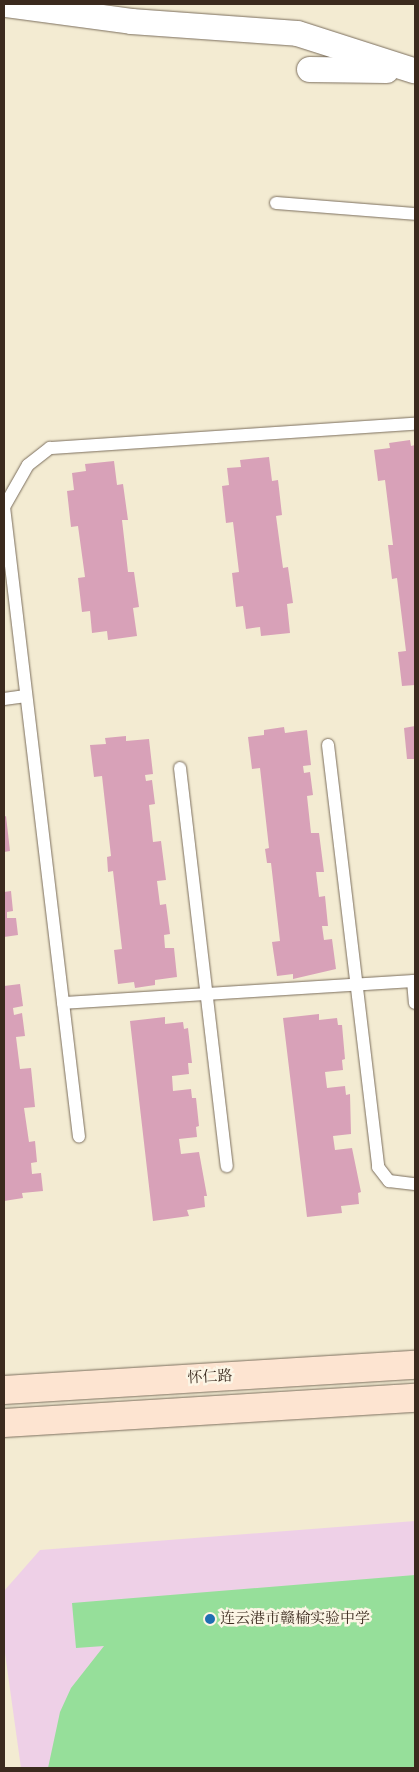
<!DOCTYPE html>
<meta charset="utf-8">
<style>
body{margin:0}
#map{position:relative;width:419px;height:1772px;overflow:hidden;background:#f3ebd2;font-family:"IM FELL DW Pica","Noto Serif SC",serif}
div>[style]{position:absolute}
[style*='--x']{left:calc(var(--x)*1px);top:calc(var(--y)*1px);width:calc(var(--w)*1px);rotate:calc(var(--a)*1deg)}
.built>*{inset:0;background:#eed0e7}
.green>*{inset:0;background:#96df9a}
.building>*{inset:0;background:#d8a1b8}
.roads{filter:drop-shadow(0 0 1px #7b6e5d) drop-shadow(0 0 1px #7b6e5d)}
.lane>*{height:12px;margin:-6px;padding:0 6px;transform-origin:6px;border-radius:6px;background:#fff}
.street>*{height:25px;margin:-12.5px;padding:0 12.5px;transform-origin:12.5px;border-radius:12.5px;background:#fff}
.secondary>*{height:28px;margin:-14px;padding:0 14px;transform-origin:14px;border-radius:14px;background:#fde4d1}
.dots>*{width:14px;height:14px;translate:-50% -50%;box-sizing:border-box;border:2px solid #fcf5e5;border-radius:50%}
span{translate:-50% -50%;white-space:nowrap;text-align:center;line-height:1.15;-webkit-text-stroke:5px #fcf5e5;paint-order:stroke}
.street-label{font-size:15px;color:#3b2a1e}
.poi-label{font-size:15px;color:#3b2a1e}
.left{translate:0 -50%;text-align:left}
.frame{position:absolute;inset:0;border:5px solid #3b2a1e;pointer-events:none}
</style>
<div id="map">
<div class="built">
<i style="clip-path:polygon(415px 1521px,415px 1768px,21px 1768px,4px 1646px,4px 1591px,40px 1550px)"></i>
</div>
<div class="green">
<i style="clip-path:polygon(415px 1575px,415px 1768px,48px 1768px,60px 1712px,71px 1688px,104px 1646px,76px 1648px,72px 1603px)"></i>
</div>
<div class="building">
<i style="clip-path:polygon(410px 440px,411px 446px,415px 445px,415px 685px,402px 686px,398px 652px,406px 651px,397px 578px,392px 579px,388px 545px,393px 545px,385px 480px,378px 481px,374px 450px,390px 448px,389px 443px)"></i>
<i style="clip-path:polygon(269px 457px,272px 481px,278px 480px,282px 515px,276px 516px,283px 568px,288px 567px,293px 603px,287px 604px,290px 633px,261px 636px,260px 627px,246px 629px,243px 606px,236px 607px,232px 573px,239px 572px,233px 522px,226px 523px,222px 486px,229px 485px,227px 468px,241px 467px,240px 460px)"></i>
<i style="clip-path:polygon(114px 461px,117px 485px,123px 484px,128px 520px,122px 520px,128px 572px,134px 572px,139px 607px,133px 608px,137px 636px,108px 640px,107px 631px,92px 633px,90px 611px,82px 612px,78px 578px,85px 577px,78px 526px,71px 527px,67px 491px,74px 490px,72px 473px,86px 471px,85px 464px)"></i>
<i style="clip-path:polygon(415px 726px,415px 759px,407px 759px,404px 728px)"></i>
<i style="clip-path:polygon(284px 727px,285px 733px,307px 730px,311px 765px,303px 766px,304px 773px,310px 772px,313px 795px,307px 796px,311px 833px,319px 833px,324px 872px,316px 872px,319px 897px,325px 896px,328px 926px,322px 926px,324px 940px,332px 939px,336px 969px,293px 979px,293px 974px,277px 976px,272px 942px,280px 941px,271px 863px,267px 863px,265px 849px,269px 848px,260px 768px,252px 769px,248px 737px,264px 735px,264px 730px)"></i>
<i style="clip-path:polygon(126px 736px,126px 741px,149px 739px,153px 774px,145px 775px,146px 781px,152px 780px,155px 804px,149px 805px,153px 842px,161px 841px,166px 880px,157px 881px,160px 905px,166px 904px,170px 934px,164px 935px,165px 948px,174px 948px,177px 977px,155px 980px,155px 985px,135px 988px,134px 982px,118px 984px,114px 950px,122px 949px,113px 871px,108px 872px,107px 857px,111px 856px,102px 776px,94px 777px,90px 745px,106px 744px,105px 738px)"></i>
<i style="clip-path:polygon(6px 816px,10px 851px,4px 852px,4px 817px)"></i>
<i style="clip-path:polygon(11px 891px,13px 911px,7px 912px,7px 918px,16px 918px,18px 935px,4px 937px,4px 892px)"></i>
<i style="clip-path:polygon(20px 984px,23px 1006px,13px 1008px,14px 1015px,22px 1013px,25px 1036px,16px 1037px,20px 1069px,31px 1068px,35px 1107px,24px 1108px,29px 1142px,35px 1141px,37px 1162px,31px 1163px,32px 1174px,41px 1173px,43px 1191px,22px 1193px,23px 1198px,4px 1201px,4px 986px)"></i>
<i style="clip-path:polygon(319px 1014px,319px 1020px,337px 1018px,338px 1025px,342px 1025px,345px 1059px,342px 1060px,343px 1070px,325px 1072px,327px 1088px,345px 1086px,346px 1095px,350px 1094px,351px 1134px,333px 1136px,335px 1150px,352px 1148px,361px 1192px,358px 1193px,359px 1204px,341px 1206px,342px 1213px,307px 1217px,283px 1018px)"></i>
<i style="clip-path:polygon(165px 1017px,165px 1024px,183px 1022px,184px 1029px,188px 1028px,192px 1063px,188px 1063px,189px 1074px,172px 1076px,173px 1091px,191px 1089px,192px 1098px,196px 1098px,199px 1126px,196px 1127px,197px 1137px,179px 1139px,181px 1154px,199px 1152px,207px 1196px,204px 1196px,205px 1207px,187px 1210px,189px 1216px,153px 1221px,130px 1021px)"></i>
</div>
<div class="roads">
<div class="lane">
<i style="--x:276;--y:203;--w:139;--a:4.5"></i>
<i style="--x:4;--y:507;--w:634;--a:83.21"></i>
<i style="--x:4;--y:507;--w:48;--a:-60.3"></i>
<i style="--x:28;--y:465;--w:28;--a:-38"></i>
<i style="--x:50;--y:448;--w:366;--a:-3.8"></i>
<i style="--x:4;--y:699;--w:22;--a:-8"></i>
<i style="--x:328;--y:745;--w:425;--a:83.2"></i>
<i style="--x:378;--y:1167;--w:18;--a:52"></i>
<i style="--x:389;--y:1181;--w:26;--a:7"></i>
<i style="--x:180;--y:768;--w:401;--a:83.3"></i>
<i style="--x:413;--y:981;--w:22;--a:85"></i>
<i style="--x:63;--y:1003;--w:353;--a:-3.6"></i>
</div>
<div class="street">
<i style="--x:6;--y:4;--w:126;--a:7.7"></i>
<i style="--x:131;--y:21;--w:166;--a:4.1"></i>
<i style="--x:297;--y:33;--w:122;--a:17.7"></i>
<i style="--x:309;--y:69;--w:77;--a:0.7"></i>
</div>
<div class="secondary">
<i style="--x:4;--y:1390;--w:412;--a:-3.5"></i>
<i style="--x:4;--y:1423;--w:412;--a:-3.5"></i>
</div>
</div>
<div class="dots">
<i style="left:210px;top:1619px;background:#1f6fb2"></i>
</div>
<div class="street-label">
<span style="left:210px;top:1377px;rotate:-3deg">怀仁路</span>
</div>
<div class="poi-label">
<span class="left" style="left:220px;top:1619px">连云港市赣榆实验中学</span>
</div>
<div class="frame"></div>
</div>
